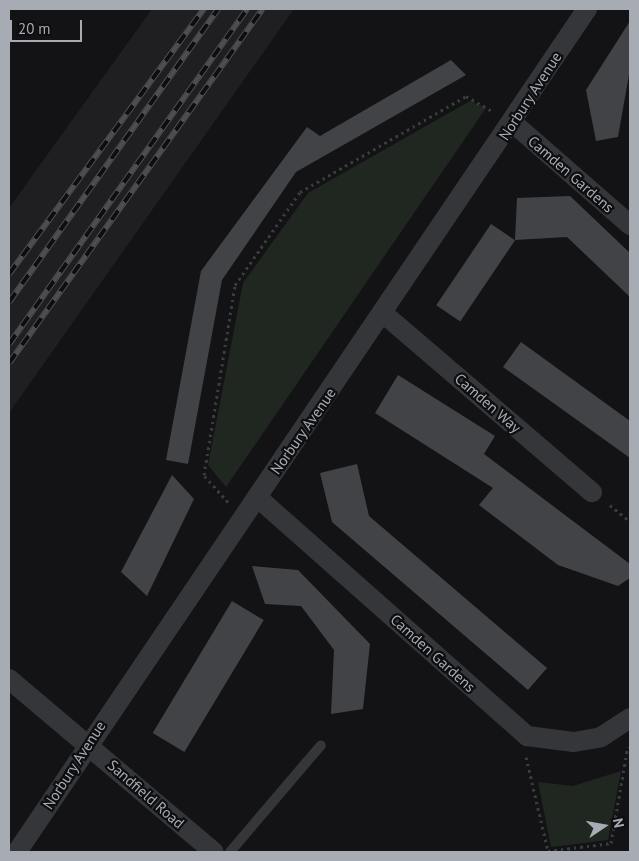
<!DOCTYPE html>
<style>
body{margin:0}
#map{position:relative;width:639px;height:861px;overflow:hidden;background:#131315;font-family:"PT Sans",sans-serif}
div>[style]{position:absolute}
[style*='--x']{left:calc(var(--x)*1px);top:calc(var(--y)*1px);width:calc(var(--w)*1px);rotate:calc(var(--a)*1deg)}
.built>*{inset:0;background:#1f1f21}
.green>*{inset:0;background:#202720}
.building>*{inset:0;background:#424347;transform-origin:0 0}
.path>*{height:3px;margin-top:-1.5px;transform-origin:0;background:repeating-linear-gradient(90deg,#3a3d40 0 2.5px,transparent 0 6.5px)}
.service>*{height:10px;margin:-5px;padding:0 5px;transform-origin:5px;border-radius:5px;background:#343639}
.minor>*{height:20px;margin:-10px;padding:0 10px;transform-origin:10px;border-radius:10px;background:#343639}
.rail>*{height:5.5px;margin-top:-2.75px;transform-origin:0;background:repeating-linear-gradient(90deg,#0e0e10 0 11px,#4c4e52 0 22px);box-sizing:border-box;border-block:1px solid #4c4e52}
span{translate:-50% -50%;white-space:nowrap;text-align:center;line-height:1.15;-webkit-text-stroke:4.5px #0e0e10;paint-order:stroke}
.street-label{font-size:15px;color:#a6abb4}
.frame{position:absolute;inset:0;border:10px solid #a6abb4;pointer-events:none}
.north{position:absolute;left:579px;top:801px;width:50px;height:50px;-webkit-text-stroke:4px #0e0e10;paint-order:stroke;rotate:78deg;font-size:14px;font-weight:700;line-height:20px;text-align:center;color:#a6abb4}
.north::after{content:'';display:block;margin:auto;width:18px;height:22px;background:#a6abb4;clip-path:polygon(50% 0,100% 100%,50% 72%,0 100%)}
.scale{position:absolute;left:10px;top:20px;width:72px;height:22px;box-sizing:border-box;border:2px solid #a6abb4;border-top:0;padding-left:6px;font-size:15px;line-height:18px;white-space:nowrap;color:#a6abb4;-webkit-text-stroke:4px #0e0e10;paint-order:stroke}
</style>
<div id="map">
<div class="built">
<i style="clip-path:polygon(152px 9px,294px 9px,9px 413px,9px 208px)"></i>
</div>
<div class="green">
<i style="clip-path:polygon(470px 101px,486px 108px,226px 487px,208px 465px,243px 283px,308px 193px)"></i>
<i style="clip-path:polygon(621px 771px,608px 840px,551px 847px,538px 782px,573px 786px)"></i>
</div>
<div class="building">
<i style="clip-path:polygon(630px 21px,630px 69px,618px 137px,596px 141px,586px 90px)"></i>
<i style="clip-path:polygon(451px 60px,466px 75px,296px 172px,222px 280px,188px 464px,166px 460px,201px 271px,307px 127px,320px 136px)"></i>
<i style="clip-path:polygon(570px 196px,630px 253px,630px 297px,567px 237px,515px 240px,517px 198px)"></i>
<i style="left:491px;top:224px;width:29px;height:98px;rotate:34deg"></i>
<i style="clip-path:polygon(521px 342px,630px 421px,630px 458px,503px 367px)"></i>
<i style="clip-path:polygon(398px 375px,495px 436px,484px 454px,630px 564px,630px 578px,618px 586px,558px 565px,479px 505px,493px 488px,375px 413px)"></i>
<i style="clip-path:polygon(357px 464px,369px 516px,547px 668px,528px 690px,332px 522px,320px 473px)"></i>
<i style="clip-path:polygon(172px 475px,194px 499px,147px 596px,121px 572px)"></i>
<i style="clip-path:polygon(252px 566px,298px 570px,370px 644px,363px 709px,331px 714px,334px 650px,301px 606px,265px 604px)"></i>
<i style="left:232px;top:601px;width:37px;height:154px;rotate:31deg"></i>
</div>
<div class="path">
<i style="--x:228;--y:502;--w:36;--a:-132"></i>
<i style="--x:204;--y:475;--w:193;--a:-80.7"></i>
<i style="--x:235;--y:285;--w:113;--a:-55"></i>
<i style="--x:300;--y:192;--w:192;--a:-30"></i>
<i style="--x:466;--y:96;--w:30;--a:30"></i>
<i style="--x:610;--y:505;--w:26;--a:40"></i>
<i style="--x:526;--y:757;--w:97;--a:76.8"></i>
<i style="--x:548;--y:851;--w:64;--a:-7.2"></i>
<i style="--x:611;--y:843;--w:98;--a:-80.1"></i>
</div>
<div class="service">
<i style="--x:230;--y:852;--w:140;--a:-49.6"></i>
</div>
<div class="minor">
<i style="--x:512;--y:122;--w:157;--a:41.1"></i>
<i style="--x:384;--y:314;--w:274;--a:40.6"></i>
<i style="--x:257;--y:497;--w:361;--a:41.5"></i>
<i style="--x:527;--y:736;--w:47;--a:7.3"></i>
<i style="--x:574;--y:742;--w:27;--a:-10"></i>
<i style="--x:601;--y:737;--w:35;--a:-33"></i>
<i style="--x:9;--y:679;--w:268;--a:40.2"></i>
<i style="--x:17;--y:852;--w:1018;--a:-55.94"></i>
</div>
<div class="rail">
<i style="--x:9;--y:274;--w:329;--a:-53.7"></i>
<i style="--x:9;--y:302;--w:360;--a:-54.5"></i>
<i style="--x:9;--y:344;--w:411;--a:-54.6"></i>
<i style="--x:9;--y:363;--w:435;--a:-54.4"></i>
</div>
<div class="street-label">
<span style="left:530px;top:96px;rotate:-57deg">Norbury Avenue</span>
<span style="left:571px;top:174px;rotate:41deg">Camden Gardens</span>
<span style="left:488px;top:403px;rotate:41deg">Camden Way</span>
<span style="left:303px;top:431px;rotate:-55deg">Norbury Avenue</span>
<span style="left:433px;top:653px;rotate:42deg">Camden Gardens</span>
<span style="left:74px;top:765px;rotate:-57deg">Norbury Avenue</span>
<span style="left:146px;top:794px;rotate:41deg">Sandfield Road</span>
</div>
<div class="frame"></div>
<div class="north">N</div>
<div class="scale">20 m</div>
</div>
